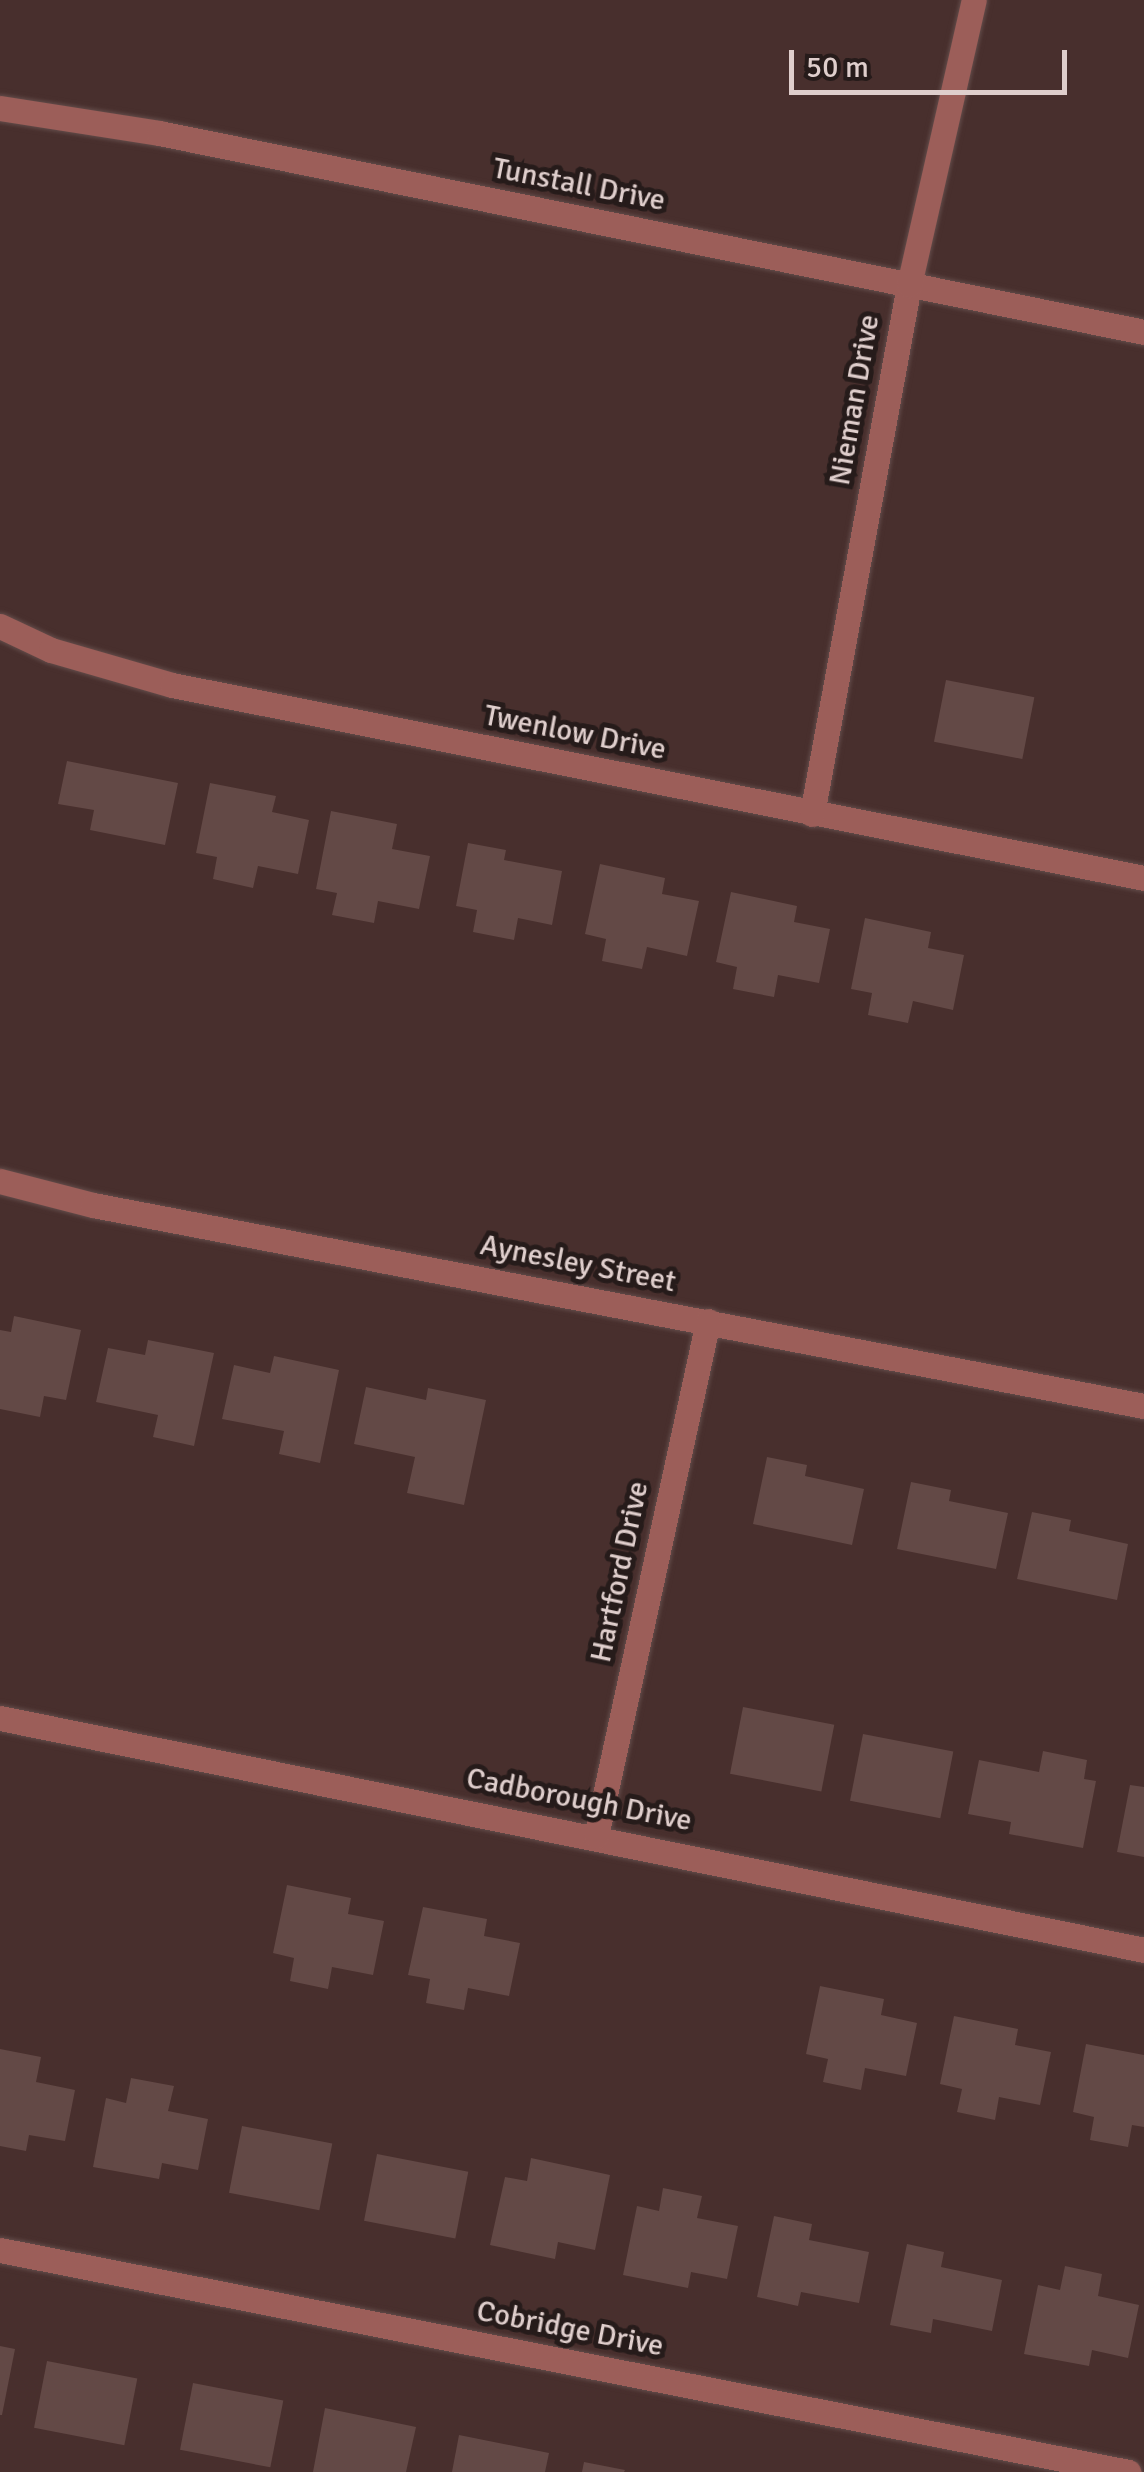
<!DOCTYPE html>
<style>
body{margin:0}
#map{position:relative;width:1144px;height:2472px;overflow:hidden;background:#482f2d;font-family:Signika,sans-serif}
div>[style]{position:absolute}
[style*='--x']{left:calc(var(--x)*1px);top:calc(var(--y)*1px);width:calc(var(--w)*1px);rotate:calc(var(--a)*1deg)}
.building>*{inset:0;background:#634946;transform-origin:0 0}
.roads{filter:drop-shadow(0 0 2px #634c4a) drop-shadow(0 0 2px #634c4a)}
.minor>*{height:25px;margin:-12.5px;padding:0 12.5px;transform-origin:12.5px;border-radius:12.5px;background:#9c5e59}
span{translate:-50% -50%;white-space:nowrap;text-align:center;line-height:1.15;-webkit-text-stroke:10px #261b1a;paint-order:stroke}
.street-label{font-size:30px;color:#dfcecc}
.scale{position:absolute;left:789px;top:50px;width:278px;height:45px;box-sizing:border-box;border:5px solid #dfcecc;border-top:0;padding-left:12px;font-size:30px;line-height:35px;white-space:nowrap;color:#dfcecc;-webkit-text-stroke:8px #261b1a;paint-order:stroke}
</style>
<div id="map">
<div class="building">
<i style="left:946px;top:680px;width:90px;height:63px;rotate:11deg"></i>
<i style="clip-path:polygon(67px 761px,178px 783px,165px 845px,90px 830px,94px 810px,58px 804px)"></i>
<i style="clip-path:polygon(210px 783px,276px 796px,272px 812px,309px 820px,298px 874px,258px 866px,253px 888px,213px 879px,217px 857px,196px 853px)"></i>
<i style="clip-path:polygon(331px 811px,397px 824px,392px 849px,430px 856px,419px 909px,378px 901px,374px 923px,332px 915px,337px 893px,316px 889px)"></i>
<i style="clip-path:polygon(468px 843px,506px 850px,504px 860px,562px 871px,552px 925px,518px 918px,514px 940px,473px 932px,477px 910px,456px 906px)"></i>
<i style="clip-path:polygon(600px 864px,665px 878px,662px 894px,699px 901px,687px 956px,647px 947px,642px 969px,602px 961px,606px 939px,585px 934px)"></i>
<i style="clip-path:polygon(731px 892px,797px 906px,794px 922px,830px 929px,819px 983px,778px 975px,774px 997px,733px 989px,737px 967px,716px 962px)"></i>
<i style="clip-path:polygon(865px 918px,931px 932px,928px 948px,964px 955px,953px 1010px,913px 1001px,908px 1023px,868px 1015px,872px 993px,851px 989px)"></i>
<i style="clip-path:polygon(14px 1316px,81px 1330px,66px 1400px,44px 1396px,40px 1417px,0 1409px,0 1330px,11px 1332px)"></i>
<i style="clip-path:polygon(148px 1340px,214px 1353px,194px 1446px,153px 1437px,158px 1415px,96px 1402px,108px 1348px,145px 1355px)"></i>
<i style="clip-path:polygon(274px 1356px,339px 1370px,320px 1463px,279px 1454px,284px 1431px,222px 1419px,234px 1365px,270px 1373px)"></i>
<i style="clip-path:polygon(366px 1387px,426px 1400px,428px 1388px,486px 1400px,464px 1505px,407px 1493px,415px 1457px,354px 1444px)"></i>
<i style="clip-path:polygon(767px 1457px,807px 1465px,805px 1476px,864px 1489px,852px 1545px,753px 1524px)"></i>
<i style="clip-path:polygon(911px 1482px,951px 1490px,949px 1501px,1008px 1513px,996px 1569px,897px 1549px)"></i>
<i style="clip-path:polygon(1032px 1512px,1071px 1520px,1069px 1531px,1128px 1544px,1117px 1600px,1017px 1579px)"></i>
<i style="left:743px;top:1707px;width:93px;height:68px;rotate:11deg"></i>
<i style="left:863px;top:1734px;width:92px;height:68px;rotate:11deg"></i>
<i style="clip-path:polygon(1043px 1751px,1087px 1760px,1084px 1779px,1096px 1781px,1083px 1848px,1009px 1834px,1011px 1822px,968px 1814px,979px 1760px,1039px 1772px)"></i>
<i style="clip-path:polygon(1130px 1785px,1144px 1787px,1144px 1857px,1117px 1852px)"></i>
<i style="clip-path:polygon(287px 1885px,351px 1898px,348px 1914px,384px 1921px,373px 1975px,332px 1967px,328px 1989px,290px 1981px,294px 1958px,273px 1953px)"></i>
<i style="clip-path:polygon(423px 1907px,487px 1919px,484px 1936px,520px 1943px,509px 1996px,468px 1988px,464px 2010px,426px 2003px,430px 1979px,408px 1975px)"></i>
<i style="clip-path:polygon(820px 1986px,884px 1999px,881px 2015px,917px 2023px,906px 2076px,865px 2068px,861px 2090px,823px 2082px,828px 2059px,806px 2054px)"></i>
<i style="clip-path:polygon(954px 2016px,1018px 2029px,1015px 2045px,1051px 2052px,1040px 2105px,999px 2097px,995px 2120px,957px 2112px,962px 2089px,940px 2084px)"></i>
<i style="clip-path:polygon(1086px 2044px,1144px 2055px,1144px 2127px,1132px 2125px,1128px 2147px,1090px 2140px,1094px 2117px,1073px 2112px)"></i>
<i style="clip-path:polygon(0 2049px,41px 2057px,36px 2082px,75px 2090px,65px 2141px,29px 2135px,26px 2151px,0 2146px)"></i>
<i style="clip-path:polygon(131px 2078px,174px 2086px,168px 2111px,208px 2119px,198px 2170px,162px 2163px,159px 2179px,93px 2167px,106px 2098px,126px 2103px)"></i>
<i style="left:242px;top:2126px;width:92px;height:68px;rotate:11deg"></i>
<i style="left:377px;top:2154px;width:93px;height:68px;rotate:11deg"></i>
<i style="clip-path:polygon(531px 2158px,610px 2175px,595px 2250px,558px 2242px,555px 2259px,490px 2245px,505px 2177px,527px 2181px)"></i>
<i style="clip-path:polygon(663px 2188px,702px 2196px,697px 2218px,738px 2226px,727px 2279px,691px 2272px,688px 2288px,623px 2275px,637px 2206px,659px 2211px)"></i>
<i style="clip-path:polygon(774px 2216px,812px 2224px,809px 2240px,869px 2252px,859px 2303px,801px 2292px,798px 2306px,757px 2297px)"></i>
<i style="clip-path:polygon(907px 2244px,944px 2252px,941px 2267px,1002px 2280px,992px 2331px,933px 2319px,931px 2333px,890px 2325px)"></i>
<i style="clip-path:polygon(1065px 2266px,1102px 2274px,1098px 2296px,1139px 2305px,1128px 2358px,1092px 2350px,1089px 2366px,1024px 2354px,1038px 2285px,1060px 2290px)"></i>
<i style="clip-path:polygon(0 2346px,15px 2349px,2px 2415px,0 2415px)"></i>
<i style="left:47px;top:2361px;width:92px;height:68px;rotate:11deg"></i>
<i style="left:193px;top:2383px;width:92px;height:68px;rotate:11deg"></i>
<i style="clip-path:polygon(325px 2408px,416px 2427px,406px 2472px,313px 2472px)"></i>
<i style="clip-path:polygon(459px 2435px,549px 2453px,545px 2472px,452px 2472px)"></i>
<i style="clip-path:polygon(584px 2462px,625px 2470px,624px 2472px,582px 2472px)"></i>
</div>
<div class="roads">
<div class="minor">
<i style="--x:0;--y:108;--w:161;--a:8.9"></i>
<i style="--x:159;--y:133;--w:1005;--a:11.42"></i>
<i style="--x:0;--y:626;--w:56;--a:25.2"></i>
<i style="--x:51;--y:650;--w:126;--a:16.1"></i>
<i style="--x:172;--y:685;--w:991;--a:11.23"></i>
<i style="--x:812;--y:814;--w:538;--a:-79.61"></i>
<i style="--x:909;--y:285;--w:292;--a:-77.2"></i>
<i style="--x:0;--y:1181;--w:96;--a:14.5"></i>
<i style="--x:93;--y:1205;--w:1070;--a:10.83"></i>
<i style="--x:0;--y:1718;--w:1167;--a:11.46"></i>
<i style="--x:596;--y:1836;--w:527;--a:-77.73"></i>
<i style="--x:0;--y:2250;--w:1150;--a:11.13"></i>
</div>
</div>
<div class="street-label">
<span style="left:579px;top:185px;rotate:11deg">Tunstall Drive</span>
<span style="left:855px;top:400px;rotate:-80deg">Nieman Drive</span>
<span style="left:575px;top:733px;rotate:11deg">Twenlow Drive</span>
<span style="left:578px;top:1264px;rotate:11deg">Aynesley Street</span>
<span style="left:620px;top:1572px;rotate:-78deg">Hartford Drive</span>
<span style="left:579px;top:1800px;rotate:11deg">Cadborough Drive</span>
<span style="left:570px;top:2329px;rotate:11deg">Cobridge Drive</span>
</div>
<div class="scale">50 m</div>
</div>
